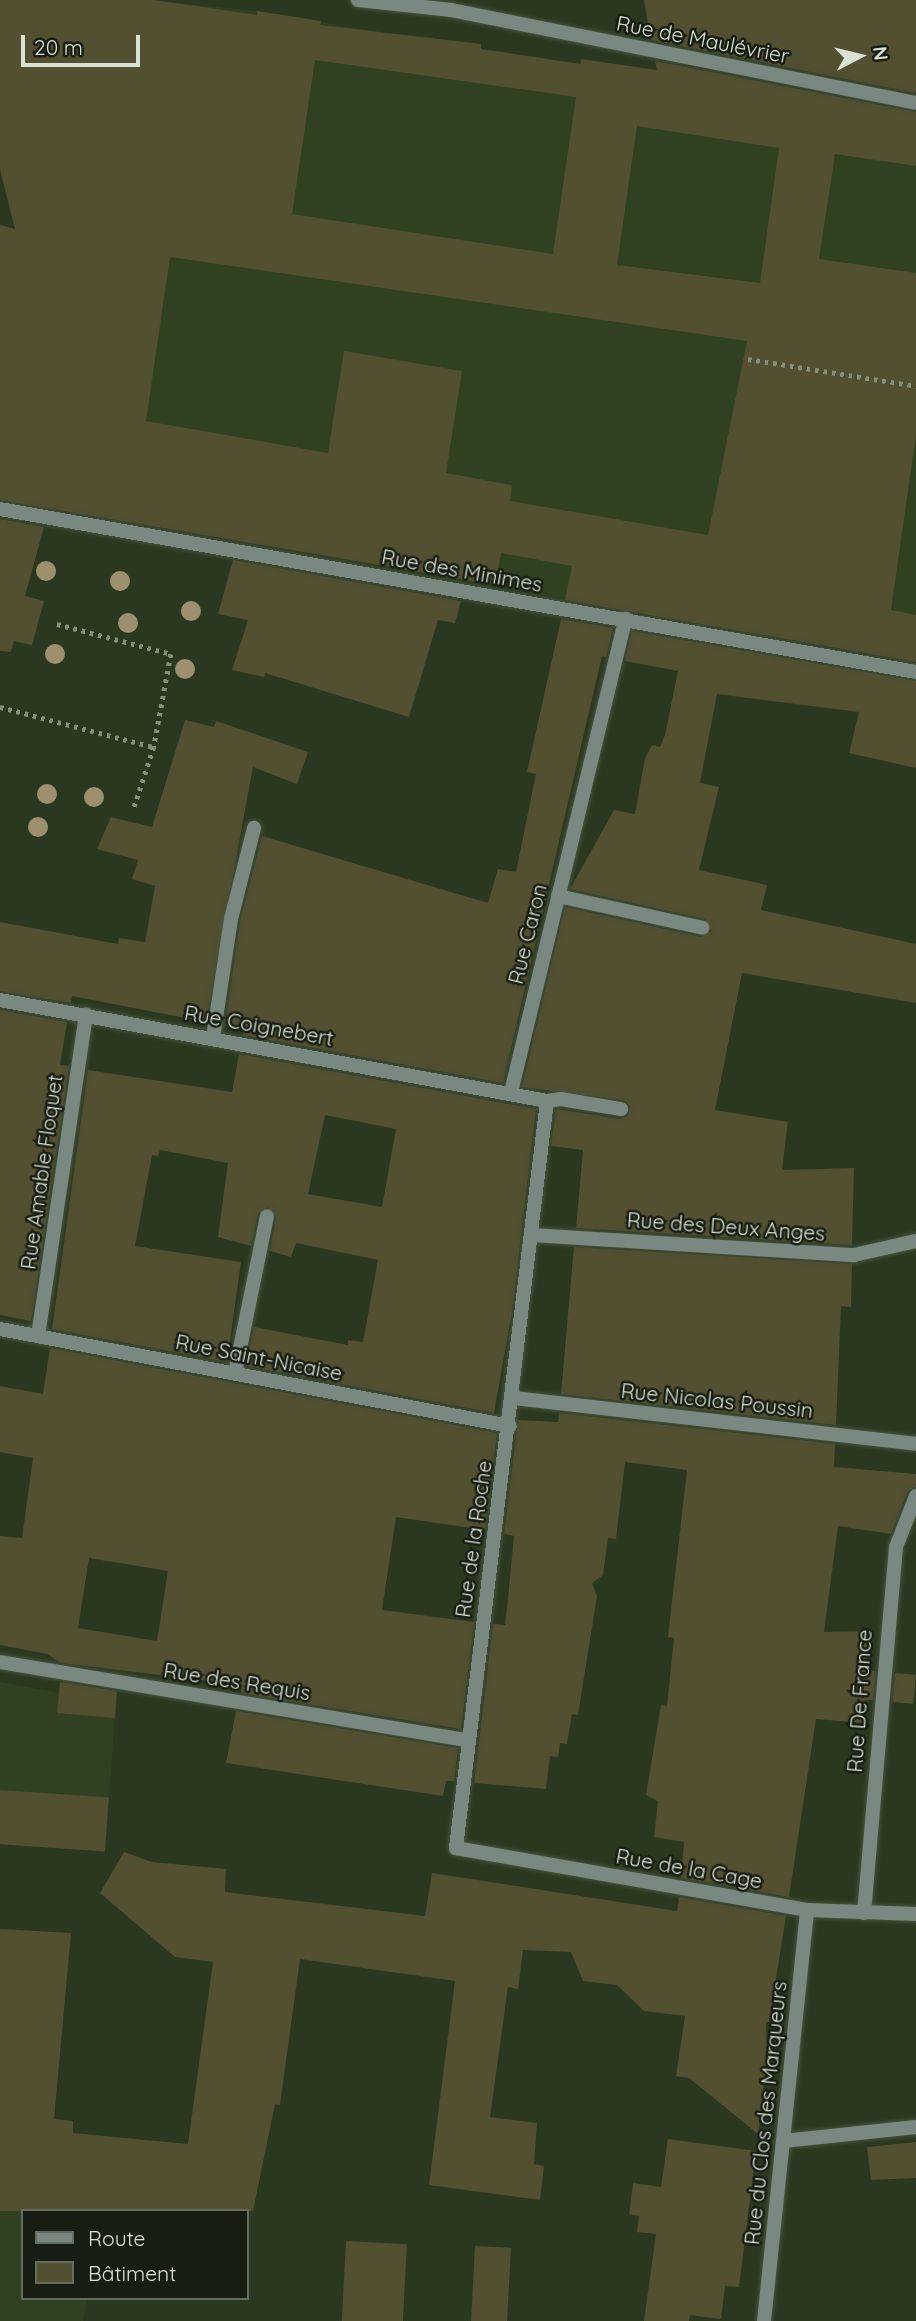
<!DOCTYPE html>
<meta charset="utf-8">
<style>
body{margin:0}
#map{position:relative;width:916px;height:2321px;overflow:hidden;background:#2a381f;font-family:Quicksand,sans-serif}
div>[style]{position:absolute}
[style*='--x']{left:calc(var(--x)*1px);top:calc(var(--y)*1px);width:calc(var(--w)*1px);rotate:calc(var(--a)*1deg)}
.built>*{inset:0;background:#304121}
.building>*{inset:0;background:#534f31;transform-origin:0 0}
.path>*{height:4.5px;margin-top:-2.25px;transform-origin:0;background:repeating-linear-gradient(90deg,#84907c 0 3.5px,transparent 0 8.5px)}
.roads{filter:drop-shadow(0 0 2px #46533c) drop-shadow(0 0 2px #46533c)}
.service>*{height:14px;margin:-7px;padding:0 7px;transform-origin:7px;border-radius:7px;background:#798880}
.pedestrian>*{height:14px;margin:-7px;padding:0 7px;transform-origin:7px;border-radius:7px;background:#798880}
.minor>*{height:14px;margin:-7px;padding:0 7px;transform-origin:7px;border-radius:7px;background:#798880}
.trees>*{width:20px;height:20px;margin:-10px;border-radius:50%;background:#9e906f}
span{translate:-50% -50%;white-space:nowrap;text-align:center;line-height:1.15;-webkit-text-stroke:5px #171d12;paint-order:stroke}
.street-label{font-size:21px;color:#d8e1d2}
.legend{position:absolute;left:21px;top:2209px;width:228px;height:91px;box-sizing:border-box;background:#171d12;border:2px solid #646b5f;margin:0;padding:9px 12px;list-style:none;font-size:21px;color:#d8e1d2}
.legend li{display:flex;align-items:center;gap:14px;height:35px}
.legend b{width:35px;border:2px solid #646b5f}
.north{position:absolute;left:825px;top:21px;width:70px;height:70px;-webkit-text-stroke:5px #171d12;paint-order:stroke;rotate:83deg;font-size:19px;font-weight:700;line-height:28px;text-align:center;color:#d8e1d2}
.north::after{content:'';display:block;margin:auto;width:24px;height:32px;background:#d8e1d2;clip-path:polygon(50% 0,100% 100%,50% 72%,0 100%)}
.scale{position:absolute;left:21px;top:35px;width:119px;height:32px;box-sizing:border-box;border:4px solid #d8e1d2;border-top:0;padding-left:9px;font-size:21px;line-height:24px;white-space:nowrap;color:#d8e1d2;-webkit-text-stroke:5px #171d12;paint-order:stroke}
</style>
<div id="map">
<div class="built">
<i style="clip-path:polygon(167px 2px,257px 11px,419px 39px,420px 35px,434px 37px,436px 42px,467px 42px,481px 44px,481px 49px,580px 64px,581px 59px,916px 115px,916px 662px,265px 544px,87px 365px,168px 31px)"></i>
<i style="clip-path:polygon(0 1682px,116px 1703px,105px 1851px,0 1844px)"></i>
<i style="clip-path:polygon(0 1929px,71px 1933px,54px 2119px,23px 2211px,23px 2298px,87px 2298px,83px 2321px,0 2321px)"></i>
</div>
<div class="building">
<i style="clip-path:polygon(evenodd,0 0,154px 0,257px 15px,257px 11px,321px 21px,320px 25px,481px 44px,481px 49px,581px 64px,581px 59px,657px 70px,655px 61px,916px 112px,916px 166px,835px 154px,819px 259px,916px 273px,916px 435px,891px 610px,916px 615px,916px 662px,565px 600px,572px 566px,501px 553px,495px 585px,0 500px,0 225px,15px 229px,0 169px,0 0,315px 60px,576px 97px,553px 254px,292px 214px,315px 60px,0 0,637px 126px,779px 148px,760px 283px,617px 265px,637px 126px,0 0,170px 257px,747px 341px,708px 535px,510px 501px,512px 485px,446px 473px,462px 371px,344px 351px,328px 453px,146px 421px,170px 257px)"></i>
<i style="clip-path:polygon(644px 0,916px 0,916px 93px,651px 40px)"></i>
<i style="clip-path:polygon(0 519px,44px 527px,25px 596px,44px 601px,32px 645px,14px 641px,11px 652px,0 651px)"></i>
<i style="clip-path:polygon(233px 560px,461px 601px,455px 623px,438px 620px,409px 717px,265px 673px,264px 677px,232px 670px,248px 620px,218px 614px)"></i>
<i style="clip-path:polygon(561px 619px,613px 628px,606px 657px,602px 656px,503px 1083px,243px 1035px,244px 1030px,225px 1026px,240px 921px,262px 836px,488px 903px,498px 869px,516px 872px,536px 774px,527px 772px)"></i>
<i style="clip-path:polygon(632px 631px,916px 681px,916px 768px,849px 753px,859px 712px,717px 694px,700px 783px,719px 787px,699px 870px,767px 885px,761px 910px,916px 944px,916px 1003px,742px 973px,715px 1110px,788px 1122px,782px 1170px,854px 1168px,852px 1245px,576px 1228px,583px 1150px,551px 1146px,556px 1109px,620px 1119px,628px 1116px,630px 1106px,623px 1100px,522px 1087px,565px 907px,701px 937px,712px 931px,705px 919px,570px 889px,614px 810px,635px 814px,645px 758px,652px 745px,660px 747px,665px 735px,678px 671px,625px 661px)"></i>
<i style="clip-path:polygon(185px 720px,214px 727px,216px 721px,308px 752px,297px 784px,253px 767px,206px 1022px,72px 996px,71px 1003px,0 991px,0 922px,118px 944px,119px 938px,145px 942px,155px 886px,132px 879px,138px 860px,97px 849px,111px 817px,152px 827px)"></i>
<i style="clip-path:polygon(0 1010px,67px 1022px,60px 1065px,69px 1066px,31px 1321px,0 1315px)"></i>
<i style="clip-path:polygon(evenodd,239px 1054px,536px 1109px,512px 1312px,494px 1413px,246px 1366px,254px 1327px,348px 1345px,348px 1340px,363px 1342px,378px 1260px,296px 1243px,291px 1257px,270px 1251px,276px 1217px,268px 1207px,258px 1213px,251px 1246px,218px 1237px,228px 1163px,160px 1150px,158px 1156px,152px 1155px,135px 1246px,241px 1262px,227px 1362px,52px 1329px,88px 1070px,232px 1092px,239px 1054px,325px 1115px,396px 1129px,382px 1207px,308px 1194px,325px 1115px)"></i>
<i style="clip-path:polygon(574px 1247px,852px 1264px,851px 1307px,841px 1306px,836px 1425px,561px 1394px)"></i>
<i style="clip-path:polygon(evenodd,50px 1348px,497px 1433px,485px 1530px,396px 1517px,382px 1610px,474px 1622px,461px 1729px,241px 1693px,242px 1685px,61px 1663px,47px 1654px,0 1645px,0 1536px,22px 1538px,33px 1458px,0 1452px,0 1386px,43px 1394px,50px 1348px,89px 1558px,168px 1571px,157px 1641px,78px 1628px,89px 1558px)"></i>
<i style="clip-path:polygon(559px 1413px,835px 1444px,834px 1467px,916px 1474px,916px 1487px,907px 1492px,891px 1534px,838px 1526px,824px 1632px,868px 1631px,866px 1670px,876px 1671px,873px 1700px,865px 1700px,864px 1723px,816px 1719px,789px 1897px,681px 1878px,684px 1842px,654px 1837px,658px 1801px,646px 1795px,661px 1705px,667px 1706px,674px 1638px,668px 1637px,687px 1470px,625px 1462px,616px 1539px,608px 1538px,603px 1575px,592px 1583px,597px 1596px,578px 1715px,572px 1714px,567px 1744px,560px 1743px,558px 1757px,550px 1756px,546px 1789px,474px 1783px,493px 1624px,505px 1625px,508px 1598px,514px 1536px,504px 1534px,518px 1420px,558px 1422px)"></i>
<i style="left:895px;top:1673px;width:21px;height:29px;rotate:5deg"></i>
<i style="clip-path:polygon(60px 1682px,117px 1691px,115px 1718px,57px 1713px)"></i>
<i style="clip-path:polygon(236px 1711px,458px 1748px,454px 1781px,446px 1781px,443px 1796px,226px 1763px)"></i>
<i style="left:0;top:1790px;width:109px;height:54px;rotate:4deg"></i>
<i style="clip-path:polygon(124px 1852px,152px 1862px,226px 1869px,225px 1892px,425px 1916px,432px 1873px,677px 1911px,679px 1897px,786px 1916px,769px 2022px,766px 2022px,767px 2057px,758px 2134px,689px 2078px,676px 2076px,685px 2016px,644px 2011px,617px 1985px,583px 1981px,571px 1952px,523px 1950px,518px 1989px,508px 1987px,490px 2117px,537px 2123px,534px 2164px,544px 2166px,540px 2200px,429px 2185px,455px 1981px,300px 1959px,280px 2105px,275px 2104px,253px 2211px,0 2211px,0 1929px,71px 1933px,54px 2119px,73px 2121px,73px 2133px,188px 2144px,213px 1962px,175px 1957px,100px 1893px)"></i>
<i style="clip-path:polygon(668px 2139px,756px 2151px,739px 2287px,725px 2286px,721px 2319px,690px 2315px,689px 2321px,644px 2321px,656px 2234px,637px 2232px,639px 2216px,629px 2214px,633px 2183px,661px 2187px)"></i>
<i style="clip-path:polygon(916px 2142px,916px 2178px,871px 2180px,867px 2147px)"></i>
<i style="left:346px;top:2241px;width:61px;height:80px;rotate:3deg"></i>
<i style="left:475px;top:2246px;width:36px;height:75px;rotate:3deg"></i>
</div>
<div class="path">
<i style="--x:748;--y:359;--w:170;--a:9.1"></i>
<i style="--x:57;--y:624;--w:118;--a:14.7"></i>
<i style="--x:171;--y:654;--w:95;--a:100.4"></i>
<i style="--x:154;--y:747;--w:67;--a:108.2"></i>
<i style="--x:0;--y:707;--w:159;--a:14.6"></i>
</div>
<div class="roads">
<div class="service">
<i style="--x:213;--y:1038;--w:120;--a:-81.4"></i>
<i style="--x:231;--y:919;--w:94;--a:-75.8"></i>
</div>
<div class="pedestrian">
<i style="--x:547;--y:1101;--w:14;--a:-8"></i>
<i style="--x:561;--y:1099;--w:61;--a:9.5"></i>
</div>
<div class="minor">
<i style="--x:358;--y:0;--w:94;--a:6.1"></i>
<i style="--x:451;--y:10;--w:474;--a:11.3"></i>
<i style="--x:0;--y:509;--w:930;--a:10.09"></i>
<i style="--x:558;--y:896;--w:148;--a:12.4"></i>
<i style="--x:0;--y:1000;--w:556;--a:10.46"></i>
<i style="--x:547;--y:1101;--w:753;--a:96.95"></i>
<i style="--x:456;--y:1848;--w:356;--a:10"></i>
<i style="--x:807;--y:1910;--w:109;--a:2.1"></i>
<i style="--x:511;--y:1092;--w:487;--a:-76.4"></i>
<i style="--x:532;--y:1235;--w:323;--a:3.6"></i>
<i style="--x:854;--y:1255;--w:64;--a:-12.7"></i>
<i style="--x:0;--y:1329;--w:519;--a:10.77"></i>
<i style="--x:38;--y:1336;--w:325;--a:-81.5"></i>
<i style="--x:235;--y:1373;--w:160;--a:-78.5"></i>
<i style="--x:514;--y:1398;--w:405;--a:6.5"></i>
<i style="--x:0;--y:1662;--w:472;--a:9.5"></i>
<i style="--x:864;--y:1913;--w:367;--a:-85"></i>
<i style="--x:896;--y:1547;--w:55;--a:-68.6"></i>
<i style="--x:783;--y:2141;--w:134;--a:-6"></i>
<i style="--x:764;--y:2321;--w:413;--a:-84"></i>
</div>
</div>
<div class="trees">
<i style="left:46px;top:571px"></i>
<i style="left:120px;top:581px"></i>
<i style="left:191px;top:611px"></i>
<i style="left:128px;top:623px"></i>
<i style="left:55px;top:654px"></i>
<i style="left:185px;top:669px"></i>
<i style="left:47px;top:794px"></i>
<i style="left:94px;top:797px"></i>
<i style="left:38px;top:827px"></i>
</div>
<div class="street-label">
<span style="left:703px;top:39px;rotate:11deg">Rue de Maulévrier</span>
<span style="left:462px;top:570px;rotate:10deg">Rue des Minimes</span>
<span style="left:527px;top:934px;rotate:-76deg">Rue Caron</span>
<span style="left:259px;top:1025px;rotate:10deg">Rue Coignebert</span>
<span style="left:41px;top:1172px;rotate:-82deg">Rue Amable Floquet</span>
<span style="left:726px;top:1226px;rotate:4deg">Rue des Deux Anges</span>
<span style="left:259px;top:1357px;rotate:11deg">Rue Saint-Nicaise</span>
<span style="left:717px;top:1400px;rotate:6deg">Rue Nicolas Poussin</span>
<span style="left:473px;top:1539px;rotate:-82deg">Rue de la Roche</span>
<span style="left:237px;top:1681px;rotate:9deg">Rue des Requis</span>
<span style="left:859px;top:1701px;rotate:-86deg">Rue De France</span>
<span style="left:689px;top:1868px;rotate:10deg">Rue de la Cage</span>
<span style="left:765px;top:2113px;rotate:-84deg">Rue du Clos des Marqueurs</span>
</div>
<ul class="legend">
<li><b style="height:9px;background:#798880"></b>Route</li>
<li><b style="height:19px;background:#534f31"></b>Bâtiment</li>
</ul>
<div class="north">N</div>
<div class="scale">20 m</div>
</div>
